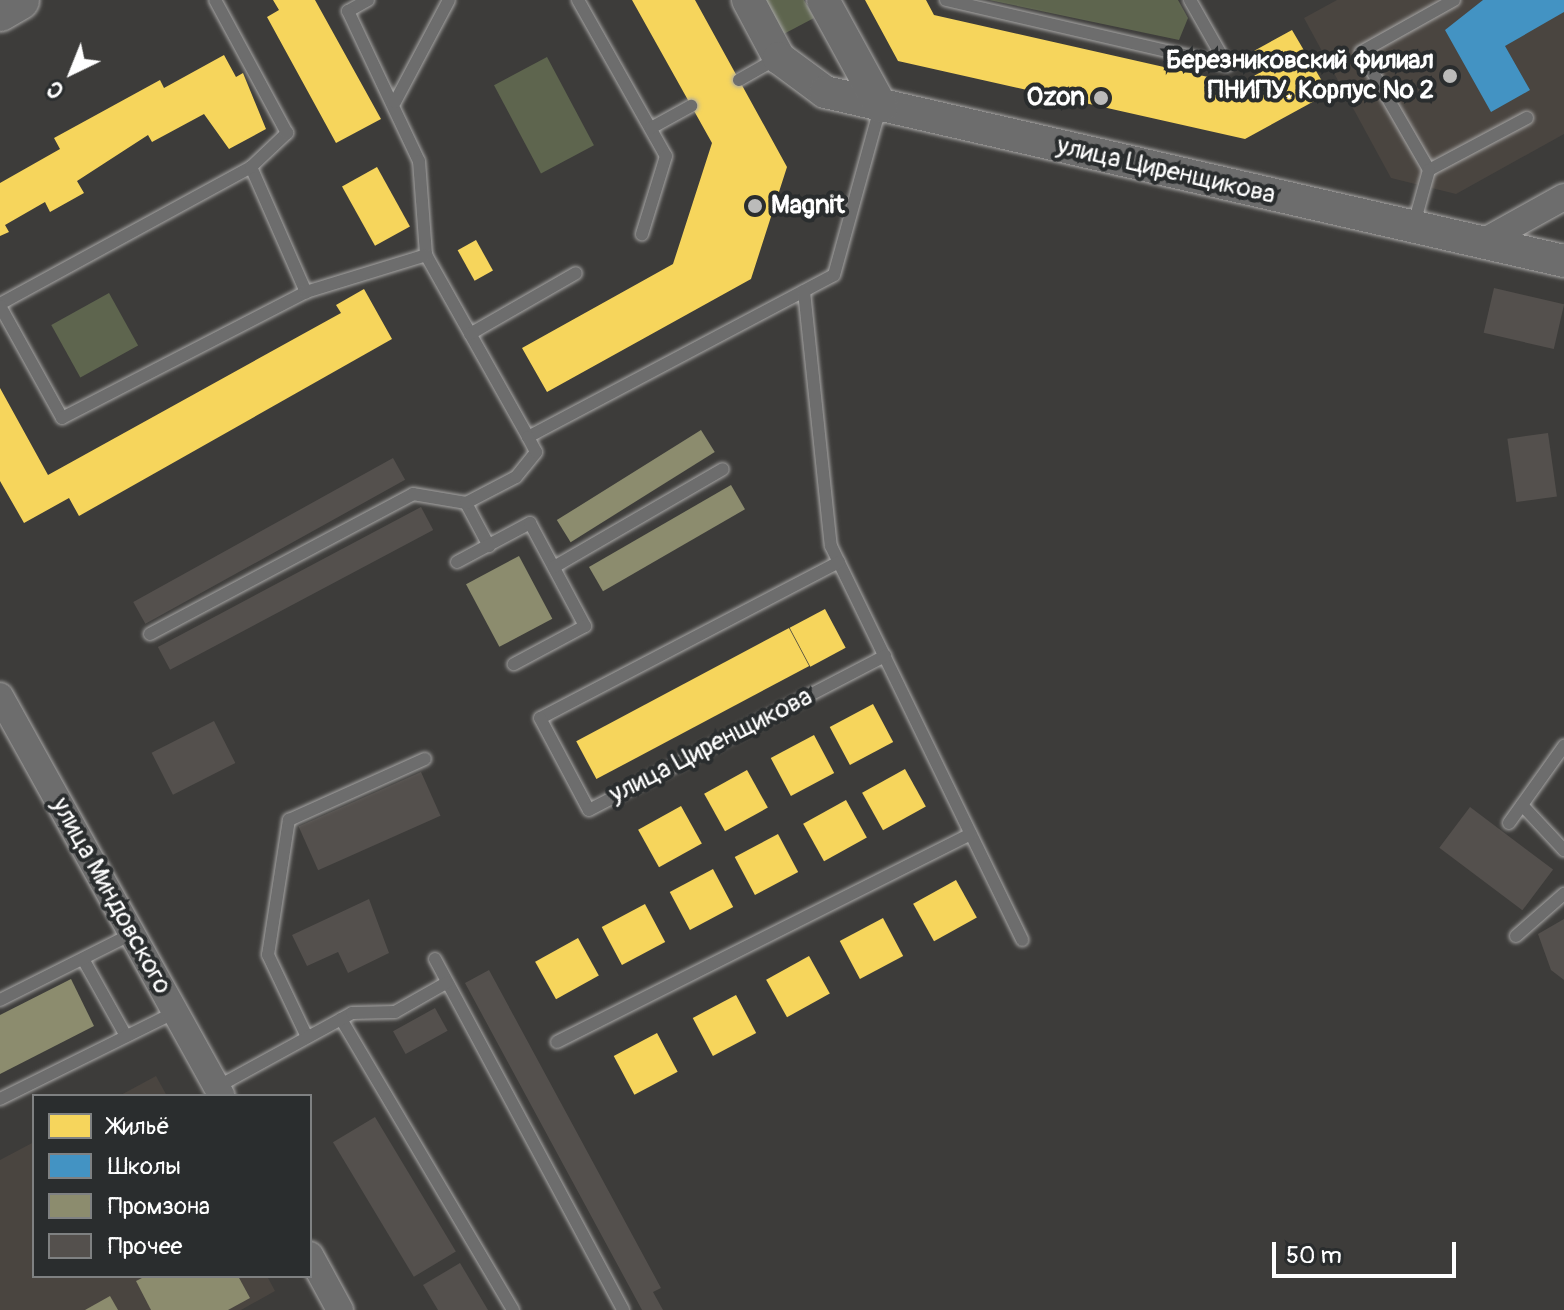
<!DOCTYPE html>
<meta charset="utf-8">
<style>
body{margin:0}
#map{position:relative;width:1564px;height:1310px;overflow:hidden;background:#3d3c3a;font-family:Pangolin,sans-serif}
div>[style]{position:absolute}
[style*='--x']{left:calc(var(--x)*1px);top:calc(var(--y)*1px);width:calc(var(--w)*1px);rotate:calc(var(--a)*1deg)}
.built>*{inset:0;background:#4a4540}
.green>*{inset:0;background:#5e654e;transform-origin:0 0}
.homes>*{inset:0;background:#f6d55c;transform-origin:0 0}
.schools>*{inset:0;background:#4393c3}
.industry>*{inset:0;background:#8c8c6e;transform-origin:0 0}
.building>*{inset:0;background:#54504d;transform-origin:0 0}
.roads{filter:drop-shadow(0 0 2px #a8a7a6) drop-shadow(0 0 2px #a8a7a6)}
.service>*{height:12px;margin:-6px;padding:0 6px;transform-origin:6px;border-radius:6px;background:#6d6d6d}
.minor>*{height:26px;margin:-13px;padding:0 13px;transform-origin:13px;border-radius:13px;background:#6d6d6d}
.tertiary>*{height:32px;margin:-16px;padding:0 16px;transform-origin:16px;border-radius:16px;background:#6d6d6d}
.primary>*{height:40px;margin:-20px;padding:0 20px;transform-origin:20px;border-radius:20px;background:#6d6d6d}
.dots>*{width:22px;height:22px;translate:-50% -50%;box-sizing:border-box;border:4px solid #2a2d2e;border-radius:50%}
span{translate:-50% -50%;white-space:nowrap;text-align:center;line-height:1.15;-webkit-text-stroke:8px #2a2d2e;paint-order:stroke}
.poi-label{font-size:26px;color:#fff;font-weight:700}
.right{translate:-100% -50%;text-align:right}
.left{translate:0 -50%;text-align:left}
.street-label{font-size:26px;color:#fff}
.legend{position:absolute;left:32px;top:1094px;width:280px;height:184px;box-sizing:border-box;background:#2a2d2e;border:2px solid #7f8182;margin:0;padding:10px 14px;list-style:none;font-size:24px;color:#fff}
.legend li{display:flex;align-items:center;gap:16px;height:40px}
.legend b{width:40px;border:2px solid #7f8182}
.north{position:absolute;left:32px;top:32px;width:80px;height:80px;-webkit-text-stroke:6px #2a2d2e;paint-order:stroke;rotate:223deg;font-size:22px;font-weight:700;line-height:32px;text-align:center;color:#fff}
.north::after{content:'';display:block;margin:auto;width:28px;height:36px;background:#fff;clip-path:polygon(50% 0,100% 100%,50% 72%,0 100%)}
.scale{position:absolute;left:1272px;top:1242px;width:184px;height:36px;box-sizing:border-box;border:4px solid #fff;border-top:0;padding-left:10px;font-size:24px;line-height:28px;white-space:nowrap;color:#fff;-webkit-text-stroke:6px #2a2d2e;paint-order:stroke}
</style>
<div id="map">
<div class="built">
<i style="clip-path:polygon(1337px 0,1564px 0,1564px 134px,1456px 194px,1391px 178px,1304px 18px)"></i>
<i style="clip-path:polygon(156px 1076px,167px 1096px,119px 1096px)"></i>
<i style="clip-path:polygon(34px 1142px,34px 1276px,267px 1276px,275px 1291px,241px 1310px,0 1310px,0 1160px)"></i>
</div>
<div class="green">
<i style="clip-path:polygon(758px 0,804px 0,814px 18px,778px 37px)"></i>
<i style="clip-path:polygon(989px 0,1178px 0,1188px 18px,1179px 40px)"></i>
<i style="left:547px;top:57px;width:100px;height:60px;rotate:62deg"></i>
<i style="left:109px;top:293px;width:60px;height:66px;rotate:61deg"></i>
</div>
<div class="homes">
<i style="clip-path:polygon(273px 0,315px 0,381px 119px,336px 143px,267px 17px,279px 10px)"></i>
<i style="clip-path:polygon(632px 0,695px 0,787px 167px,751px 279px,547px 392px,522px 348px,673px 264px,712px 143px)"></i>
<i style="clip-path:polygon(865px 0,926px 0,934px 15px,1239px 84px,1263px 71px,1252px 52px,1292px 30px,1329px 93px,1245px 139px,898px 61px)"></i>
<i style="clip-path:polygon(224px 55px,236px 77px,243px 73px,266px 129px,229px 149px,204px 114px,152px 142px,148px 135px,77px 181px,84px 193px,50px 212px,45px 202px,5px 225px,9px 232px,0 236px,0 183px,60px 149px,54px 138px,160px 80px,164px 88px)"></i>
<i style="left:377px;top:167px;width:68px;height:40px;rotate:61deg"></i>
<i style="left:476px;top:240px;width:35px;height:21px;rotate:61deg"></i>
<i style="clip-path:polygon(364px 289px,392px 339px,79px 516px,69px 498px,24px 523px,0 481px,0 388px,48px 475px,341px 313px,336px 305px)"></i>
<i style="left:825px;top:609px;width:44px;height:40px;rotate:62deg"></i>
<i style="left:789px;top:628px;width:43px;height:241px;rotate:62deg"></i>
<i style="left:873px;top:704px;width:43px;height:49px;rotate:62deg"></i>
<i style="left:814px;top:735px;width:43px;height:49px;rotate:62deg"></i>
<i style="left:905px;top:769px;width:43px;height:49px;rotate:61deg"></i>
<i style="left:747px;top:770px;width:43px;height:49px;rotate:61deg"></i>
<i style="left:846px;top:800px;width:43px;height:49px;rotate:61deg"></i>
<i style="left:681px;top:806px;width:43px;height:49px;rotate:61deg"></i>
<i style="left:778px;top:834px;width:43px;height:49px;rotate:62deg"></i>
<i style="left:713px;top:869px;width:43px;height:49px;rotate:62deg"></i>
<i style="left:956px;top:880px;width:43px;height:49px;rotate:61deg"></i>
<i style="left:645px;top:904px;width:43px;height:49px;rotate:62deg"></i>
<i style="left:883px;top:918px;width:43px;height:49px;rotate:62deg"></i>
<i style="left:578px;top:938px;width:43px;height:49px;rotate:61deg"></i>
<i style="left:809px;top:956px;width:43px;height:49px;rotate:61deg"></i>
<i style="left:736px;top:995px;width:43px;height:49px;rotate:62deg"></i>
<i style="left:657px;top:1033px;width:44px;height:49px;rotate:62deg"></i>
</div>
<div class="schools">
<i style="clip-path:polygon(1483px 0,1564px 0,1564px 12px,1505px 46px,1530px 90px,1491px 112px,1445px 30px)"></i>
</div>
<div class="industry">
<i style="left:701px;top:430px;width:26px;height:170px;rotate:58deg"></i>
<i style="left:731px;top:485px;width:28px;height:164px;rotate:60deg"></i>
<i style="left:519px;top:556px;width:71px;height:60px;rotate:62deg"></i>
<i style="clip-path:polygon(71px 979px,94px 1026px,0 1074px,0 1015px)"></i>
<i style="clip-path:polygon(146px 1276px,238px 1276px,250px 1298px,228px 1310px,151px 1310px,136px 1281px)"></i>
<i style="clip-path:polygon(110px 1296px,118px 1310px,85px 1310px)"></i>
</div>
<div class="building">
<i style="left:1494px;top:288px;width:72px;height:46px;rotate:13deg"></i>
<i style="left:1548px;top:433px;width:64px;height:41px;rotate:82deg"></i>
<i style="left:393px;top:458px;width:25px;height:297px;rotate:61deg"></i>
<i style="left:421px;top:507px;width:26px;height:298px;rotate:62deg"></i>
<i style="left:214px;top:721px;width:47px;height:70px;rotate:63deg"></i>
<i style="left:421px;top:772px;width:48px;height:134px;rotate:66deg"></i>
<i style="left:1470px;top:807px;width:104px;height:51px;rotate:37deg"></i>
<i style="clip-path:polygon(369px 899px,389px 953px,348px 973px,338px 952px,307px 966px,292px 935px)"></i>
<i style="clip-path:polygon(1564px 919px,1564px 980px,1551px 970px,1538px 934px)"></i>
<i style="clip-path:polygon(489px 970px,661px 1288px,653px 1292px,663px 1310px,642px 1310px,465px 983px)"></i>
<i style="left:435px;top:1008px;width:26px;height:48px;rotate:61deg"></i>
<i style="left:375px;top:1117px;width:157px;height:49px;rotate:59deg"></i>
<i style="clip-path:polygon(460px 1263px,488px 1310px,438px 1310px,423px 1285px)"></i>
</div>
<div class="roads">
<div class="service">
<i style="--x:368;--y:0;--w:23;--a:151"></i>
<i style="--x:348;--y:11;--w:166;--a:64.7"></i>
<i style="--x:419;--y:161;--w:94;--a:85.7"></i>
<i style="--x:426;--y:255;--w:209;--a:60.7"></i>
<i style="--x:528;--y:437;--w:346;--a:-27.9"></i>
<i style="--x:834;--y:275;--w:173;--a:-74.6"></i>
<i style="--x:578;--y:0;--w:179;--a:60.6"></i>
<i style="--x:666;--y:156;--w:82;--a:107.1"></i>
<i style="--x:946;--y:0;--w:288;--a:13"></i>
<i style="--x:1190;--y:0;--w:75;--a:60.4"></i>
<i style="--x:1454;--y:0;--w:107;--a:150.8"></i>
<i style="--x:1361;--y:52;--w:136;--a:60"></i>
<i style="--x:1429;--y:170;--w:111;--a:-28"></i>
<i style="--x:739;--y:80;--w:43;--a:-29.6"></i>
<i style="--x:395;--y:102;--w:115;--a:-62.1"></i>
<i style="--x:651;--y:128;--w:46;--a:-28.8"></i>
<i style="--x:251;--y:167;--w:137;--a:66.3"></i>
<i style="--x:1414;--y:224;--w:56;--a:-74.5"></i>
<i style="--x:804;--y:291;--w:256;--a:84"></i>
<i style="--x:831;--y:546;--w:438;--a:64.1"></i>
<i style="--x:0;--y:304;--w:286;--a:-28.6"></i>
<i style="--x:251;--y:167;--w:50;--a:-43.4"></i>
<i style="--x:287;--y:133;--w:151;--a:-118.4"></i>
<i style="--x:0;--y:306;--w:128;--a:61"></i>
<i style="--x:62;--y:418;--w:275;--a:-27.3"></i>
<i style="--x:306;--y:292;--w:126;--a:-17.1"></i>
<i style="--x:470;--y:334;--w:122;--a:-29.9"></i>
<i style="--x:466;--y:503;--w:49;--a:61.9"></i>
<i style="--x:457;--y:562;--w:83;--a:-28.1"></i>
<i style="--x:530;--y:523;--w:117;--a:61.9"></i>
<i style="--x:585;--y:626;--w:81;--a:151.8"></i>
<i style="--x:839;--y:562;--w:337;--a:152.4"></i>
<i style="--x:540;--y:718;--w:104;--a:62"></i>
<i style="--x:589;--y:810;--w:334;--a:-27.5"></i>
<i style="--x:554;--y:567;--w:195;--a:-30.1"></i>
<i style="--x:150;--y:634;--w:298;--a:-28"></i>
<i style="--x:413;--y:494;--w:54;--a:9.6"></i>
<i style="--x:466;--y:503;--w:56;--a:-27.5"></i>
<i style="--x:516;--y:477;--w:32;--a:-51"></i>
<i style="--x:536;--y:452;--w:17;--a:-118"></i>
<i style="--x:1522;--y:805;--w:62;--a:47"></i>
<i style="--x:1509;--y:823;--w:95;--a:-54.5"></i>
<i style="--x:1516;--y:936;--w:64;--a:-41.2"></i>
<i style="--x:83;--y:959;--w:88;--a:60.8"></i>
<i style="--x:435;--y:959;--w:398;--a:61.8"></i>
<i style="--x:0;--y:1000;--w:148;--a:-26.6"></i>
<i style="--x:341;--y:1019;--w:338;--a:59.4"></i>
<i style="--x:307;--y:1037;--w:91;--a:-115.4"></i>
<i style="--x:268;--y:955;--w:137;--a:-81.2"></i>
<i style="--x:289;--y:820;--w:149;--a:-24.2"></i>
<i style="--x:557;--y:1042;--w:463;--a:-26.7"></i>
<i style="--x:217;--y:1087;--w:154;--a:-28.7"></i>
<i style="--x:352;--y:1013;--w:43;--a:-1.3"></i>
<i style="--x:395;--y:1012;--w:59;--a:-29.6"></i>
<i style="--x:0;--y:1099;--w:195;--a:-26.4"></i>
</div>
<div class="minor">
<i style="--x:1481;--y:243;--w:95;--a:-29"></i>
<i style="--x:0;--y:696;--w:457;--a:61"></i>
<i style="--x:310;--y:1255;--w:63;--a:61.4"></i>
</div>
<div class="tertiary">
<i style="--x:748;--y:0;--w:66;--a:61.9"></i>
<i style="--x:779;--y:58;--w:57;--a:36.5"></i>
<i style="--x:825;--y:92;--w:758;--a:12.88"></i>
<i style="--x:823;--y:0;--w:121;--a:61.3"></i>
</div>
<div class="primary">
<i style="--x:0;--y:11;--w:22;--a:-30"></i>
</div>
</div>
<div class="dots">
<i style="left:1450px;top:76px;background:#bbbbba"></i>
<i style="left:1101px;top:98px;background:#bbbbba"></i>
<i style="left:755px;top:206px;background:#bbbbba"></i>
</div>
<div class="poi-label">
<span class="right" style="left:1434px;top:76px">Березниковский филиал<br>ПНИПУ. Корпус № 2</span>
<span class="right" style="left:1085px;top:98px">Ozon</span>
<span class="left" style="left:771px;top:206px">Magnit</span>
</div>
<div class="street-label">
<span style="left:1166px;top:171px;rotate:13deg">улица Циренщикова</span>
<span style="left:711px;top:746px;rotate:-27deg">улица Циренщикова</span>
<span style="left:111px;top:896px;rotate:61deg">улица Миндовского</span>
</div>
<ul class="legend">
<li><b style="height:22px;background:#f6d55c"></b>Жильё</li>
<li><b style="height:22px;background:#4393c3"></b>Школы</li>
<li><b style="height:22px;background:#8c8c6e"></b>Промзона</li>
<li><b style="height:22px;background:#54504d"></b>Прочее</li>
</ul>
<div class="north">С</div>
<div class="scale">50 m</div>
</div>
